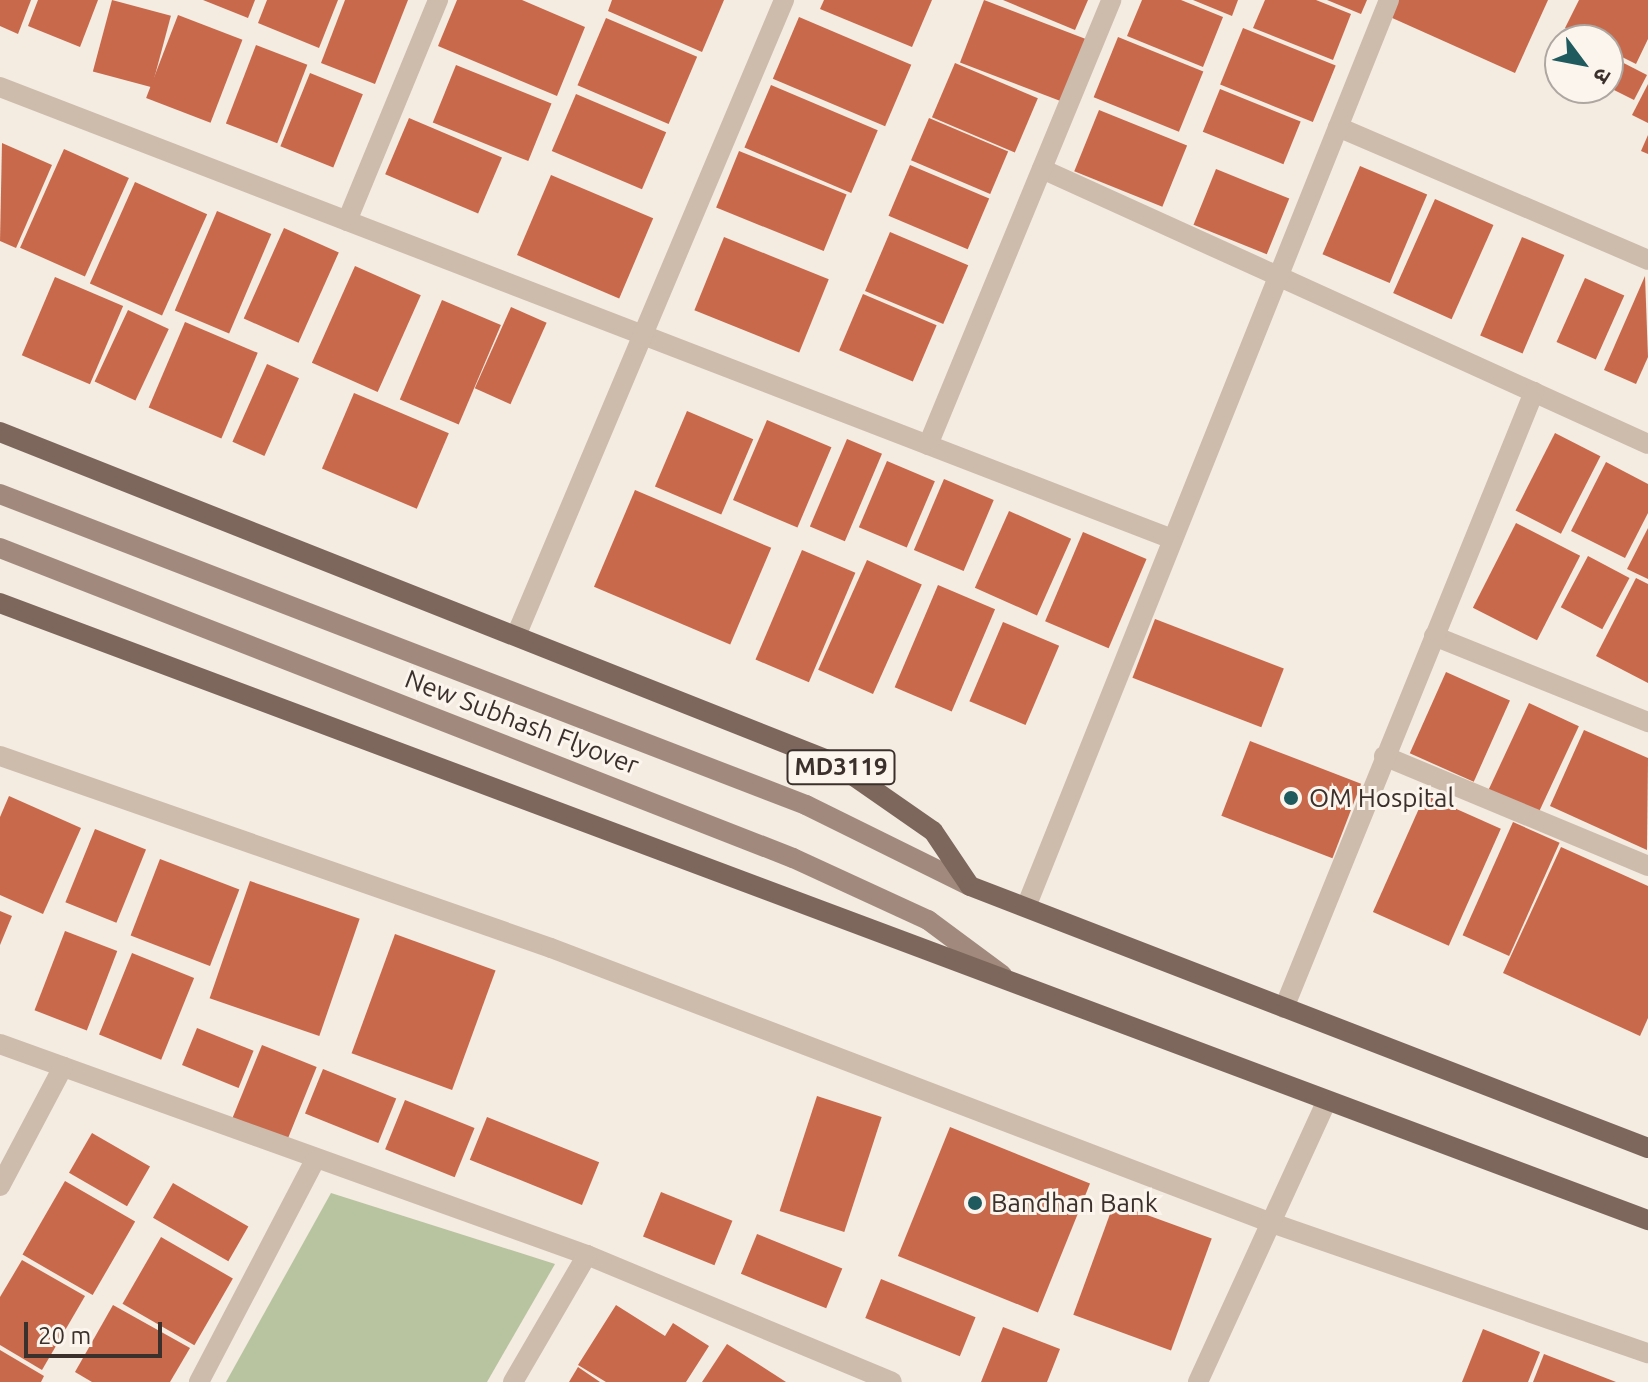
<!DOCTYPE html>
<meta charset="utf-8">
<style>
body{margin:0}
#map{position:relative;width:1648px;height:1382px;overflow:hidden;background:#f4ebe1;font-family:Ubuntu,"Noto Sans Devanagari",sans-serif}
div>[style]{position:absolute}
[style*='--x']{left:calc(var(--x)*1px);top:calc(var(--y)*1px);width:calc(var(--w)*1px);rotate:calc(var(--a)*1deg)}
.green>*{inset:0;background:#b8c4a0}
.building>*{inset:0;background:#c8694b;transform-origin:0 0}
.street>*{height:20px;margin:-10px;padding:0 10px;transform-origin:10px;border-radius:10px;background:#cdbbac}
.secondary>*{height:20px;margin:-10px;padding:0 10px;transform-origin:10px;border-radius:10px;background:#a18a7d}
.primary>*{height:20px;margin:-10px;padding:0 10px;transform-origin:10px;border-radius:10px;background:#7d675c}
.dots>*{width:22px;height:22px;translate:-50% -50%;box-sizing:border-box;border:4px solid #fbf5ee;border-radius:50%}
span{translate:-50% -50%;white-space:nowrap;text-align:center;line-height:1.15;-webkit-text-stroke:6px #fbf5ee;paint-order:stroke}
.shield-label span{padding:2px 6px;background:#fbf5ee;border:2px solid;border-radius:6px;-webkit-text-stroke-width:0}
.shield-label{font-size:24px;color:#3b302b;font-weight:700}
.street-label{font-size:26px;color:#3b302b}
.poi-label{font-size:26px;color:#3b302b}
.left{translate:0 -50%;text-align:left}
.north{position:absolute;left:1544px;top:24px;width:80px;height:80px;box-sizing:border-box;background:#fbf5ee;border:2px solid #aea6a0;border-radius:50%;rotate:122deg;font-size:22px;font-weight:700;line-height:32px;text-align:center;color:#3b302b}
.north::after{content:'';display:block;margin:auto;width:28px;height:36px;background:#1f5a5e;clip-path:polygon(50% 0,100% 100%,50% 72%,0 100%)}
.scale{position:absolute;left:24px;top:1322px;width:138px;height:36px;box-sizing:border-box;border:4px solid #3b302b;border-top:0;padding-left:10px;font-size:24px;line-height:28px;white-space:nowrap;color:#3b302b;-webkit-text-stroke:6px #fbf5ee;paint-order:stroke}
</style>
<div id="map">
<div class="green">
<i style="clip-path:polygon(331px 1193px,555px 1264px,487px 1382px,226px 1382px)"></i>
</div>
<div class="building">
<i style="clip-path:polygon(0 0,31px 0,18px 34px,0 26px)"></i>
<i style="clip-path:polygon(38px 0,98px 0,80px 47px,28px 26px)"></i>
<i style="left:112px;top:0;width:61px;height:74px;rotate:15deg"></i>
<i style="clip-path:polygon(203px 0,255px 0,248px 18px)"></i>
<i style="clip-path:polygon(267px 0,338px 0,319px 48px,258px 23px)"></i>
<i style="clip-path:polygon(345px 0,408px 0,375px 84px,321px 63px)"></i>
<i style="clip-path:polygon(457px 0,522px 0,585px 27px,557px 96px,438px 46px)"></i>
<i style="clip-path:polygon(612px 0,724px 0,702px 52px,608px 11px)"></i>
<i style="clip-path:polygon(824px 0,932px 0,912px 47px,820px 9px)"></i>
<i style="left:984px;top:0;width:109px;height:67px;rotate:21deg"></i>
<i style="clip-path:polygon(1003px 0,1088px 0,1075px 30px)"></i>
<i style="clip-path:polygon(1142px 0,1181px 0,1223px 17px,1203px 67px,1127px 36px)"></i>
<i style="clip-path:polygon(1193px 0,1238px 0,1232px 16px)"></i>
<i style="clip-path:polygon(1265px 0,1316px 0,1351px 14px,1333px 60px,1253px 28px)"></i>
<i style="clip-path:polygon(1327px 0,1367px 0,1361px 14px)"></i>
<i style="clip-path:polygon(1397px 0,1548px 0,1515px 73px,1390px 17px)"></i>
<i style="clip-path:polygon(1579px 0,1648px 0,1648px 39px,1636px 64px,1608px 50px,1608px 40px,1565px 28px)"></i>
<i style="left:178px;top:15px;width:69px;height:89px;rotate:21deg"></i>
<i style="left:799px;top:17px;width:122px;height:67px;rotate:23deg"></i>
<i style="left:606px;top:18px;width:99px;height:73px;rotate:23deg"></i>
<i style="left:1243px;top:28px;width:100px;height:61px;rotate:22deg"></i>
<i style="left:1118px;top:37px;width:92px;height:65px;rotate:22deg"></i>
<i style="left:256px;top:45px;width:55px;height:84px;rotate:21deg"></i>
<i style="clip-path:polygon(1608px 55px,1647px 75px,1634px 100px,1608px 87px)"></i>
<i style="left:955px;top:63px;width:90px;height:59px;rotate:23deg"></i>
<i style="left:456px;top:65px;width:103px;height:62px;rotate:22deg"></i>
<i style="left:310px;top:73px;width:57px;height:79px;rotate:22deg"></i>
<i style="clip-path:polygon(1648px 84px,1648px 123px,1632px 115px)"></i>
<i style="left:771px;top:85px;width:116px;height:68px;rotate:23deg"></i>
<i style="left:1220px;top:89px;width:87px;height:46px;rotate:22deg"></i>
<i style="left:576px;top:94px;width:98px;height:62px;rotate:23deg"></i>
<i style="left:1099px;top:110px;width:95px;height:66px;rotate:22deg"></i>
<i style="left:409px;top:118px;width:101px;height:61px;rotate:23deg"></i>
<i style="left:929px;top:118px;width:86px;height:46px;rotate:23deg"></i>
<i style="clip-path:polygon(1648px 135px,1648px 154px,1641px 151px)"></i>
<i style="clip-path:polygon(2px 143px,52px 165px,16px 248px,0 241px)"></i>
<i style="left:64px;top:149px;width:71px;height:108px;rotate:24deg"></i>
<i style="left:739px;top:151px;width:116px;height:61px;rotate:22deg"></i>
<i style="left:910px;top:165px;width:86px;height:55px;rotate:23deg"></i>
<i style="left:1360px;top:166px;width:73px;height:96px;rotate:23deg"></i>
<i style="left:1216px;top:169px;width:79px;height:60px;rotate:22deg"></i>
<i style="left:551px;top:175px;width:111px;height:87px;rotate:23deg"></i>
<i style="left:135px;top:182px;width:79px;height:111px;rotate:24deg"></i>
<i style="left:1435px;top:199px;width:64px;height:103px;rotate:24deg"></i>
<i style="left:217px;top:211px;width:59px;height:108px;rotate:23deg"></i>
<i style="left:284px;top:228px;width:60px;height:99px;rotate:24deg"></i>
<i style="left:890px;top:232px;width:85px;height:64px;rotate:23deg"></i>
<i style="left:724px;top:237px;width:113px;height:79px;rotate:22deg"></i>
<i style="left:1522px;top:237px;width:46px;height:107px;rotate:23deg"></i>
<i style="left:355px;top:266px;width:72px;height:106px;rotate:24deg"></i>
<i style="clip-path:polygon(1645px 276px,1648px 357px,1636px 384px,1604px 370px)"></i>
<i style="left:55px;top:277px;width:74px;height:85px;rotate:23deg"></i>
<i style="left:1585px;top:278px;width:43px;height:70px;rotate:24deg"></i>
<i style="left:863px;top:294px;width:80px;height:61px;rotate:23deg"></i>
<i style="left:442px;top:300px;width:64px;height:108px;rotate:23deg"></i>
<i style="left:511px;top:307px;width:39px;height:89px;rotate:24deg"></i>
<i style="left:128px;top:310px;width:45px;height:79px;rotate:25deg"></i>
<i style="left:185px;top:322px;width:79px;height:93px;rotate:23deg"></i>
<i style="left:267px;top:364px;width:35px;height:85px;rotate:24deg"></i>
<i style="left:354px;top:393px;width:103px;height:82px;rotate:23deg"></i>
<i style="left:687px;top:411px;width:72px;height:82px;rotate:23deg"></i>
<i style="left:767px;top:420px;width:70px;height:87px;rotate:23deg"></i>
<i style="left:1555px;top:433px;width:51px;height:87px;rotate:27deg"></i>
<i style="left:847px;top:439px;width:38px;height:95px;rotate:23deg"></i>
<i style="left:887px;top:461px;width:52px;height:72px;rotate:23deg"></i>
<i style="clip-path:polygon(1606px 462px,1648px 484px,1648px 513px,1625px 558px,1571px 531px)"></i>
<i style="left:944px;top:479px;width:54px;height:77px;rotate:23deg"></i>
<i style="left:635px;top:490px;width:148px;height:105px;rotate:23deg"></i>
<i style="left:1009px;top:511px;width:68px;height:84px;rotate:24deg"></i>
<i style="left:1516px;top:523px;width:72px;height:95px;rotate:27deg"></i>
<i style="clip-path:polygon(1648px 528px,1648px 579px,1627px 569px)"></i>
<i style="left:1083px;top:532px;width:69px;height:97px;rotate:23deg"></i>
<i style="left:802px;top:550px;width:58px;height:119px;rotate:23deg"></i>
<i style="left:1588px;top:556px;width:47px;height:58px;rotate:28deg"></i>
<i style="left:867px;top:560px;width:60px;height:120px;rotate:24deg"></i>
<i style="clip-path:polygon(1636px 578px,1648px 584px,1648px 683px,1596px 656px)"></i>
<i style="left:938px;top:585px;width:62px;height:111px;rotate:23deg"></i>
<i style="left:1155px;top:619px;width:138px;height:63px;rotate:21deg"></i>
<i style="left:1003px;top:622px;width:61px;height:86px;rotate:23deg"></i>
<i style="left:1446px;top:672px;width:70px;height:89px;rotate:24deg"></i>
<i style="left:1529px;top:703px;width:55px;height:97px;rotate:25deg"></i>
<i style="clip-path:polygon(1584px 730px,1648px 758px,1647px 850px,1550px 806px)"></i>
<i style="left:1250px;top:741px;width:119px;height:80px;rotate:21deg"></i>
<i style="left:1425px;top:795px;width:83px;height:128px;rotate:24deg"></i>
<i style="clip-path:polygon(9px 796px,81px 828px,43px 914px,0 895px,0 817px)"></i>
<i style="left:1513px;top:822px;width:51px;height:124px;rotate:24deg"></i>
<i style="left:95px;top:829px;width:55px;height:79px;rotate:22deg"></i>
<i style="clip-path:polygon(1561px 847px,1648px 886px,1648px 1018px,1640px 1036px,1503px 973px)"></i>
<i style="left:160px;top:859px;width:85px;height:82px;rotate:21deg"></i>
<i style="left:250px;top:881px;width:116px;height:124px;rotate:19deg"></i>
<i style="clip-path:polygon(0 911px,12px 916px,0 945px)"></i>
<i style="left:65px;top:931px;width:56px;height:85px;rotate:21deg"></i>
<i style="left:395px;top:934px;width:107px;height:127px;rotate:20deg"></i>
<i style="left:132px;top:953px;width:67px;height:88px;rotate:22deg"></i>
<i style="left:197px;top:1028px;width:61px;height:40px;rotate:22deg"></i>
<i style="left:262px;top:1045px;width:59px;height:81px;rotate:22deg"></i>
<i style="left:323px;top:1069px;width:79px;height:48px;rotate:22deg"></i>
<i style="left:817px;top:1096px;width:68px;height:121px;rotate:18deg"></i>
<i style="left:405px;top:1100px;width:75px;height:53px;rotate:22deg"></i>
<i style="left:487px;top:1117px;width:121px;height:46px;rotate:22deg"></i>
<i style="left:950px;top:1127px;width:151px;height:139px;rotate:22deg"></i>
<i style="left:92px;top:1133px;width:67px;height:46px;rotate:30deg"></i>
<i style="left:65px;top:1181px;width:81px;height:85px;rotate:30deg"></i>
<i style="left:173px;top:1183px;width:87px;height:40px;rotate:30deg"></i>
<i style="left:661px;top:1192px;width:77px;height:48px;rotate:22deg"></i>
<i style="left:1114px;top:1203px;width:104px;height:119px;rotate:20deg"></i>
<i style="left:757px;top:1234px;width:92px;height:43px;rotate:22deg"></i>
<i style="left:161px;top:1237px;width:83px;height:77px;rotate:30deg"></i>
<i style="clip-path:polygon(22px 1260px,85px 1296px,42px 1370px,0 1345px,0 1297px)"></i>
<i style="left:881px;top:1279px;width:102px;height:42px;rotate:22deg"></i>
<i style="clip-path:polygon(113px 1305px,190px 1348px,170px 1382px,92px 1382px,75px 1372px)"></i>
<i style="clip-path:polygon(616px 1305px,665px 1336px,673px 1323px,709px 1346px,686px 1382px,606px 1382px,578px 1365px)"></i>
<i style="clip-path:polygon(1003px 1327px,1060px 1349px,1047px 1382px,981px 1382px)"></i>
<i style="clip-path:polygon(1483px 1329px,1540px 1352px,1528px 1382px,1462px 1382px)"></i>
<i style="clip-path:polygon(727px 1344px,786px 1382px,702px 1382px)"></i>
<i style="clip-path:polygon(0 1350px,44px 1376px,41px 1382px,0 1382px)"></i>
<i style="clip-path:polygon(1544px 1354px,1616px 1382px,1533px 1382px)"></i>
<i style="clip-path:polygon(578px 1367px,600px 1382px,569px 1382px)"></i>
</div>
<div class="street">
<i style="--x:0;--y:87;--w:1256;--a:21.09"></i>
<i style="--x:1338;--y:127;--w:337;--a:23.2"></i>
<i style="--x:1042;--y:169;--w:665;--a:24.41"></i>
<i style="--x:347;--y:221;--w:239;--a:-67.6"></i>
<i style="--x:928;--y:445;--w:481;--a:-67.6"></i>
<i style="--x:518;--y:631;--w:685;--a:-67.14"></i>
<i style="--x:1434;--y:636;--w:231;--a:21.9"></i>
<i style="--x:0;--y:756;--w:583;--a:19.21"></i>
<i style="--x:551;--y:948;--w:769;--a:20.89"></i>
<i style="--x:1269;--y:1222;--w:401;--a:19.1"></i>
<i style="--x:1384;--y:756;--w:286;--a:22.6"></i>
<i style="--x:1026;--y:907;--w:977;--a:-68.19"></i>
<i style="--x:1284;--y:1008;--w:665;--a:-67.91"></i>
<i style="--x:0;--y:1044;--w:624;--a:19.77"></i>
<i style="--x:587;--y:1255;--w:330;--a:22.6"></i>
<i style="--x:0;--y:1186;--w:135;--a:-62.1"></i>
<i style="--x:199;--y:1382;--w:248;--a:-62.4"></i>
<i style="--x:513;--y:1382;--w:147;--a:-59.8"></i>
<i style="--x:1198;--y:1382;--w:307;--a:-65.4"></i>
</div>
<div class="secondary">
<i style="--x:0;--y:494;--w:864;--a:21.1"></i>
<i style="--x:806;--y:805;--w:183;--a:26.3"></i>
<i style="--x:0;--y:548;--w:851;--a:21.35"></i>
<i style="--x:793;--y:858;--w:149;--a:24.7"></i>
<i style="--x:928;--y:920;--w:92;--a:36.6"></i>
</div>
<div class="primary">
<i style="--x:0;--y:432;--w:898;--a:21.62"></i>
<i style="--x:835;--y:763;--w:119;--a:34.8"></i>
<i style="--x:933;--y:831;--w:66;--a:56.1"></i>
<i style="--x:970;--y:886;--w:727;--a:21.13"></i>
<i style="--x:0;--y:603;--w:1760;--a:20.53"></i>
</div>
<div class="dots">
<i style="left:1291px;top:798px;background:#1f5a5e"></i>
<i style="left:975px;top:1203px;background:#1f5a5e"></i>
</div>
<div class="shield-label">
<span style="left:841px;top:767px">MD3119</span>
</div>
<div class="street-label">
<span style="left:522px;top:722px;rotate:21deg">New Subhash Flyover</span>
</div>
<div class="poi-label">
<span class="left" style="left:1309px;top:798px">OM Hospital</span>
<span class="left" style="left:991px;top:1203px">Bandhan Bank</span>
</div>
<div class="north">उ</div>
<div class="scale">20 m</div>
</div>
